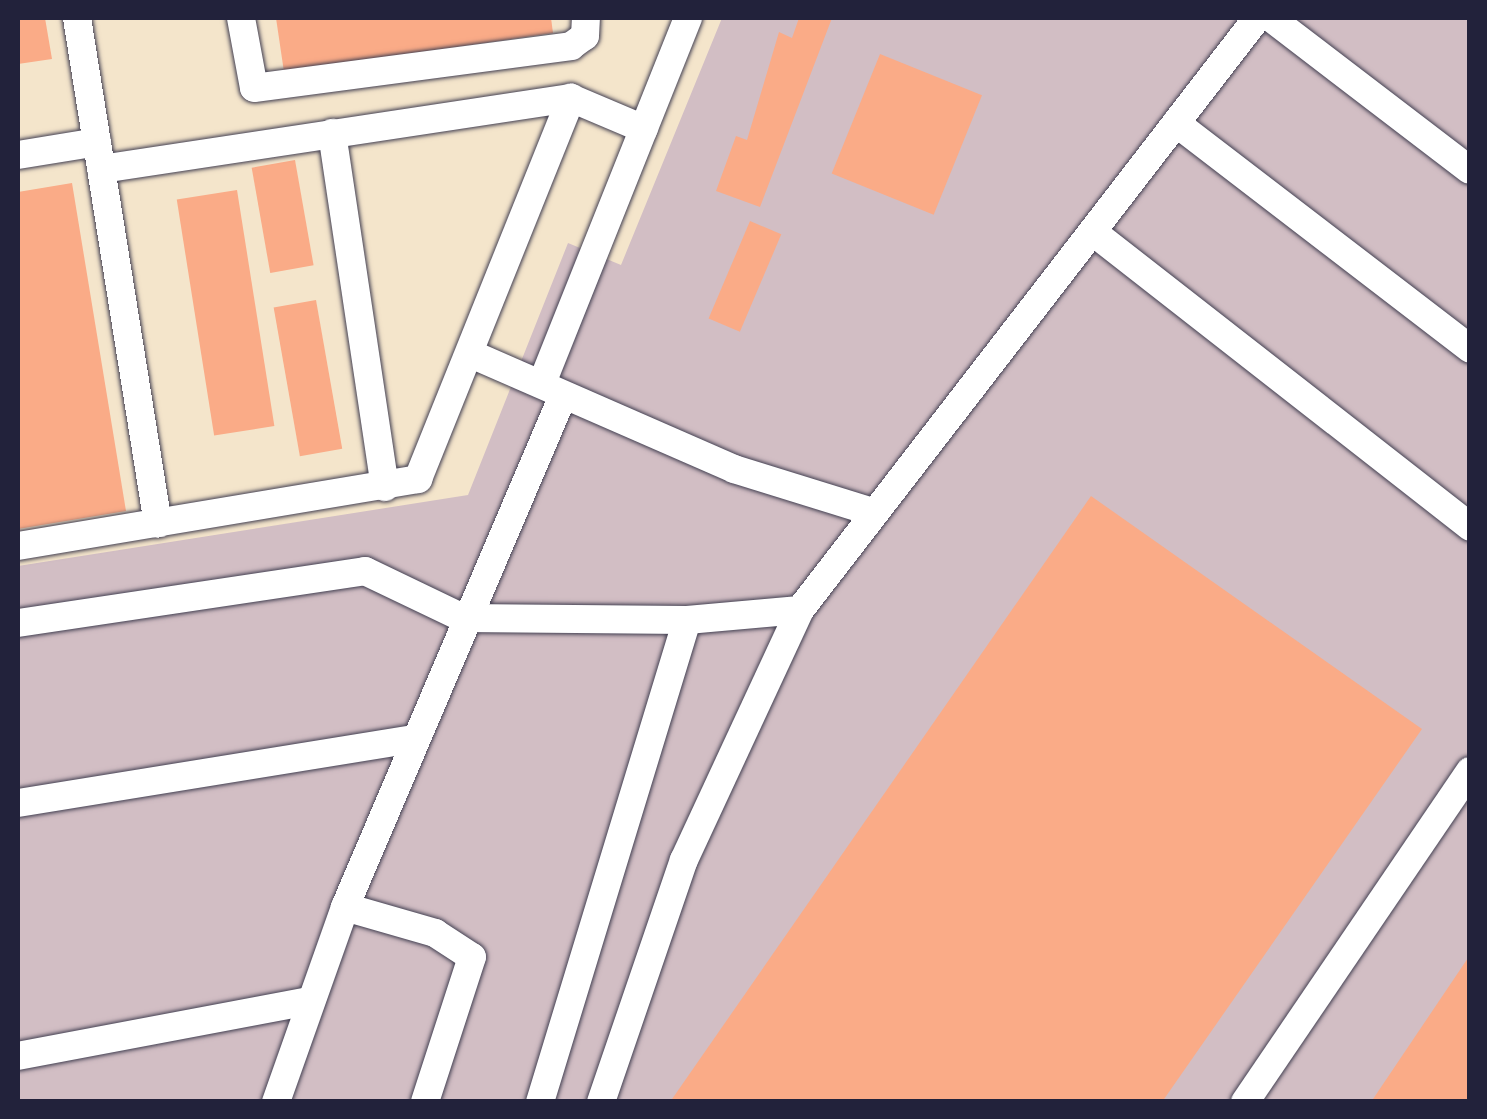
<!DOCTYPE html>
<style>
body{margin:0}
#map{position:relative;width:1487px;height:1119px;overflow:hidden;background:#f4e5cb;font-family:"EB Garamond",serif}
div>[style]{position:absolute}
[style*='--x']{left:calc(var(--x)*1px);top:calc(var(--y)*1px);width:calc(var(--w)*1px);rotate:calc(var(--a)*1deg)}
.industrial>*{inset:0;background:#d2bec4}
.building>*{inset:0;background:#faab87;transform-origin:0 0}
.roads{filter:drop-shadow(0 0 2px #423f51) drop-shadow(0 0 2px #423f51)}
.minor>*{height:28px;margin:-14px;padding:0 14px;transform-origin:14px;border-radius:14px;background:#fff}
span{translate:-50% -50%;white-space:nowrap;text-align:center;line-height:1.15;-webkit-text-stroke:8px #fbf7ec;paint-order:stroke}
.frame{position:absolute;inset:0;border:20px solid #22223b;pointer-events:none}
</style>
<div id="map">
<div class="industrial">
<i style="clip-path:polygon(722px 18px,1469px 18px,1469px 1101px,18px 1102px,18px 566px,468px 495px,568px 243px,621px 265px)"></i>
</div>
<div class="building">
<i style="clip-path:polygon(18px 18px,45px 18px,52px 59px,18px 64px)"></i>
<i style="clip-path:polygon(276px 18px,551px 18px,553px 33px,284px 72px)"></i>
<i style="clip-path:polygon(799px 18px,832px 18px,760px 207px,716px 191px,736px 136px,747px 140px,779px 32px,792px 38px)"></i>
<i style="left:880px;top:54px;width:110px;height:129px;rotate:22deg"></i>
<i style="left:295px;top:160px;width:107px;height:44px;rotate:80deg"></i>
<i style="clip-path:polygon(72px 183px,126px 511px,18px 529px,18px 192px)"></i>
<i style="left:237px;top:190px;width:239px;height:61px;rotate:81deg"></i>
<i style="left:750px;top:221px;width:34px;height:106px;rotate:23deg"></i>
<i style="left:316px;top:300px;width:151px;height:43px;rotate:80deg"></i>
<i style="clip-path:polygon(1091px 496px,1422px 729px,1162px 1102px,670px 1102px)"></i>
<i style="clip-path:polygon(1470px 955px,1470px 1102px,1371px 1102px)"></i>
</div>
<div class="roads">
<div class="minor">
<i style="--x:77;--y:18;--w:512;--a:80.91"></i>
<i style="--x:241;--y:18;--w:71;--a:79.5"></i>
<i style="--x:254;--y:88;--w:320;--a:-7.5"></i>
<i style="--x:571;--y:46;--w:17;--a:-36"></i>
<i style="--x:585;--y:36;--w:18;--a:-87"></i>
<i style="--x:1271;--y:18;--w:250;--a:37.4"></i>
<i style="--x:571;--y:98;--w:79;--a:23"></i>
<i style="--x:1176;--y:123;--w:371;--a:37.5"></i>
<i style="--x:332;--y:133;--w:358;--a:81.5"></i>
<i style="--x:18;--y:155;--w:80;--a:-9.3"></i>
<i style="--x:1093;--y:232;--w:479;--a:38"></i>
<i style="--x:471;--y:354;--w:287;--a:23.6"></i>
<i style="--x:734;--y:469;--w:145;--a:17.2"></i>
<i style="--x:542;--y:383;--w:393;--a:-68.2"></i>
<i style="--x:18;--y:546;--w:406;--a:-9.5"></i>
<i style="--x:418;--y:479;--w:411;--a:-68.1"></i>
<i style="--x:571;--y:98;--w:475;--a:171.4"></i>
<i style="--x:18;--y:623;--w:351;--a:-8.5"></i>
<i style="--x:365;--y:571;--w:109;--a:25.6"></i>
<i style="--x:463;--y:618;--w:224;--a:0.5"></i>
<i style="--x:687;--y:620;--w:113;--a:-5.1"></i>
<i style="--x:18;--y:803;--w:402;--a:-9.2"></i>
<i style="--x:345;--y:907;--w:94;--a:16.1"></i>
<i style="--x:435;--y:933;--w:44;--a:33"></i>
<i style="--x:472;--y:957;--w:152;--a:108"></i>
<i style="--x:18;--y:1056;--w:297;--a:-10.7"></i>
<i style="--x:276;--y:1102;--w:207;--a:-70.5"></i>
<i style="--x:345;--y:907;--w:553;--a:-66.91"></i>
<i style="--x:540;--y:1102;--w:504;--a:-73.04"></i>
<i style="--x:601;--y:1102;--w:256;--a:-71.1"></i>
<i style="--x:684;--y:860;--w:276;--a:-65.1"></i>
<i style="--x:800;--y:610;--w:748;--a:-52.33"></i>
<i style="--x:1245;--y:1102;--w:400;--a:-55.8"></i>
</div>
</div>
<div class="frame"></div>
</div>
